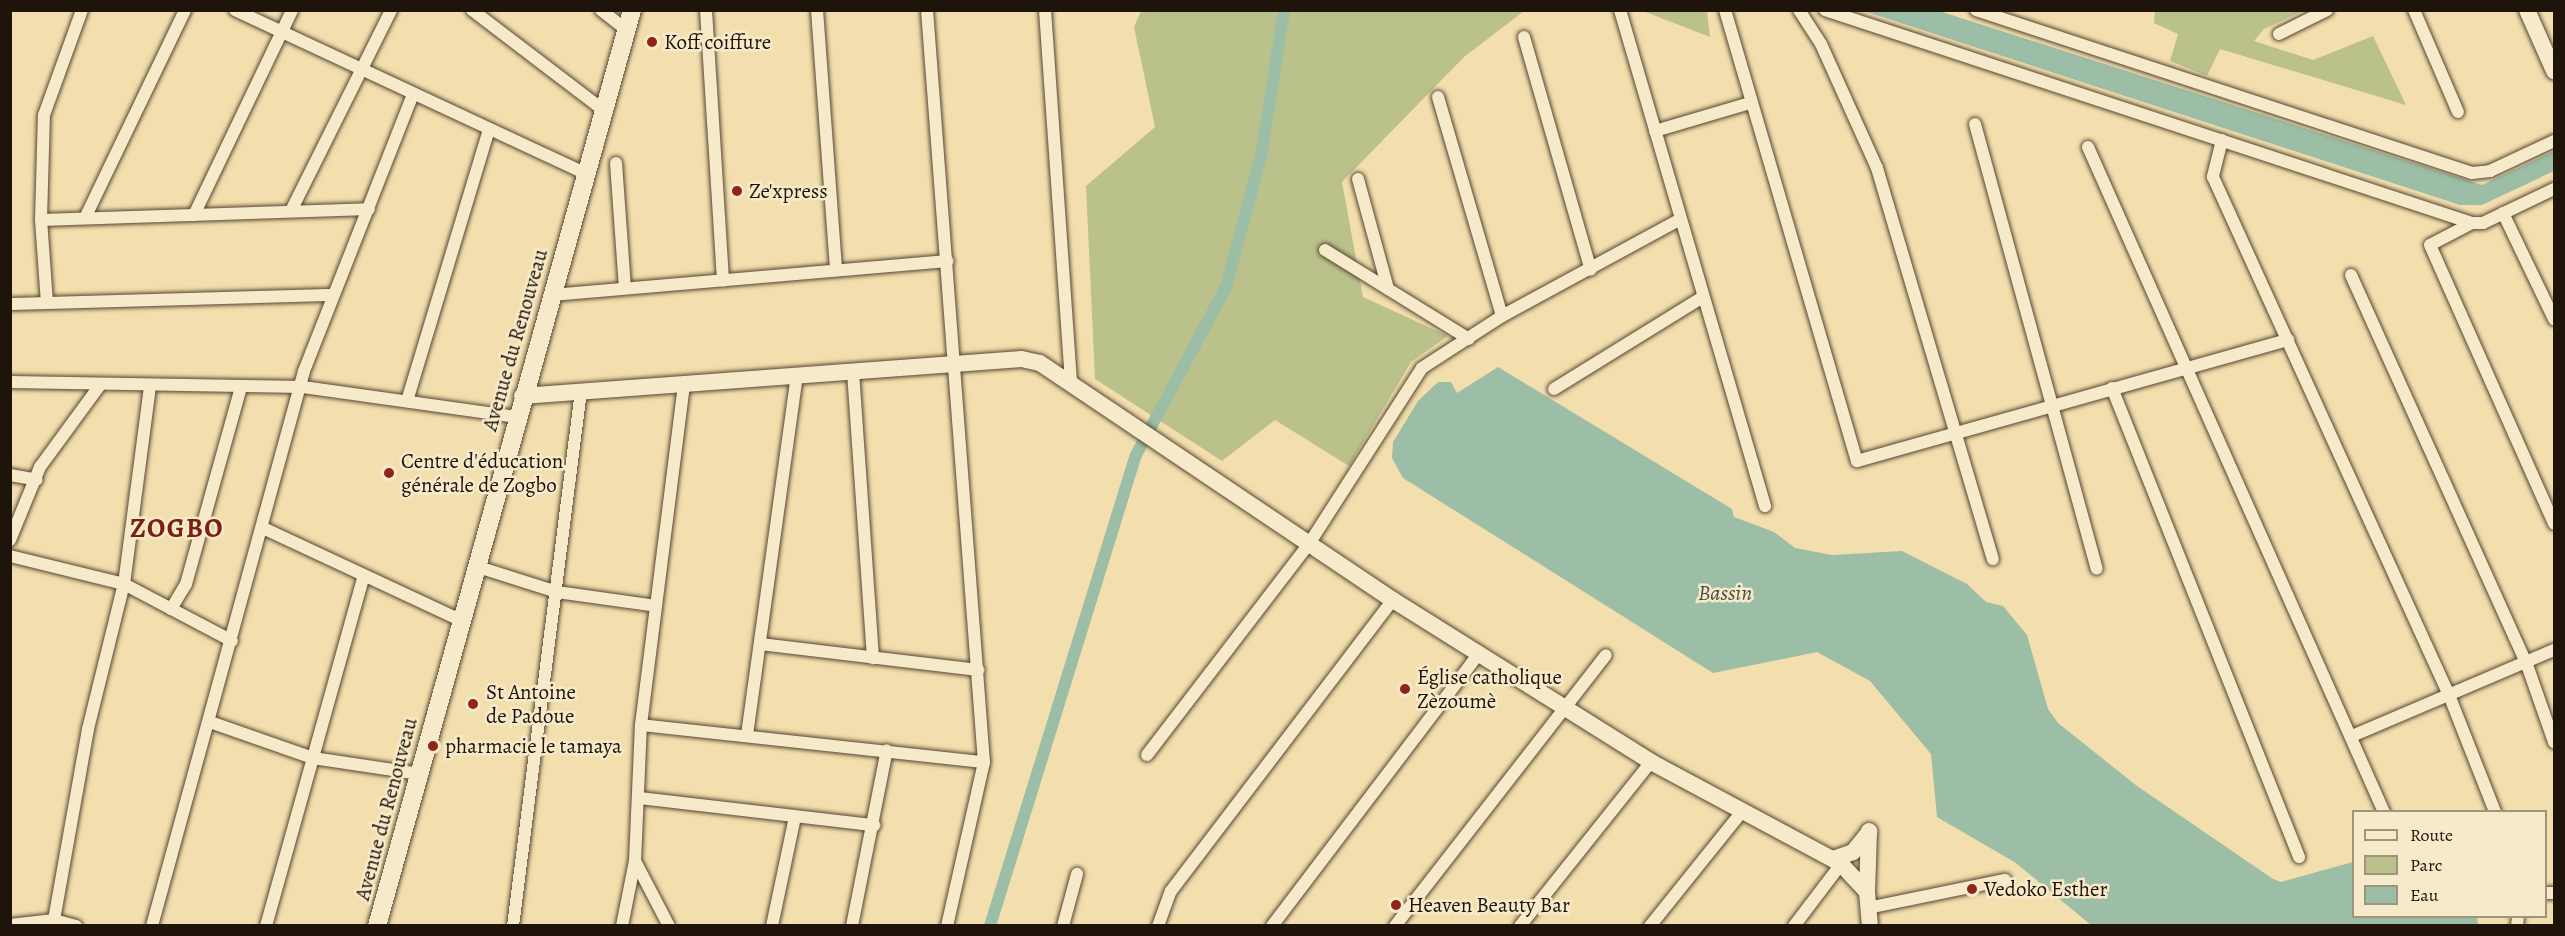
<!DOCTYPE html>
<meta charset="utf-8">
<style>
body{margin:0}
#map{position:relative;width:2565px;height:936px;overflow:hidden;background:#f3dead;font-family:Alegreya,serif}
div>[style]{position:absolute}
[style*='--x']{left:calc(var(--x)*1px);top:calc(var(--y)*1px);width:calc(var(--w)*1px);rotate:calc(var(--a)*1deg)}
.green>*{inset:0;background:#bbc18a}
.water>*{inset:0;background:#9cbda6}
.canal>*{height:12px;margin:-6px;padding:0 6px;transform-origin:6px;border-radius:6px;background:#9cbda6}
.roads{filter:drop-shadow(0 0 2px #544632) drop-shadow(0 0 2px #544632)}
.minor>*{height:12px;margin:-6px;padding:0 6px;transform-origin:6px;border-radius:6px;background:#f7eaca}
.tertiary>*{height:16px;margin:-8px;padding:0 8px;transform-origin:8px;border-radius:8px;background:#f7eaca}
.secondary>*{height:18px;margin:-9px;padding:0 9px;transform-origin:9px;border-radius:9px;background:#f7eaca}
.dots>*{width:16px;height:16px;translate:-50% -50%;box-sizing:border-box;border:3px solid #f7eaca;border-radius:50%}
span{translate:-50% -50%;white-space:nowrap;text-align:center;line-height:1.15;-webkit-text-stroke:5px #f7eaca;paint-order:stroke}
.poi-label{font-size:21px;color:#1f1409}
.left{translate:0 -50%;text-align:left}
.street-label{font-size:21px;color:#1f1409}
.water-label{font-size:22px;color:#4b4f40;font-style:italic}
.district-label{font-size:27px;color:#7a1f14;font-weight:700;letter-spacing:1.5px}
.frame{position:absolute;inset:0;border:12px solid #1f1409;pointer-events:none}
.legend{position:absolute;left:2352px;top:810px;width:195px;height:108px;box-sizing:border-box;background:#f7eaca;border:2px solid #a1947d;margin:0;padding:8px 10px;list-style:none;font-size:18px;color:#1f1409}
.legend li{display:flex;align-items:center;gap:12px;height:30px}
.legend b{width:30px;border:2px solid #a1947d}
</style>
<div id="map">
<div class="green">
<i style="clip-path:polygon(1141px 11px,1524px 11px,1464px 57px,1342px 182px,1363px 297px,1448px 336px,1411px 362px,1349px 466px,1275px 420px,1222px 461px,1095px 379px,1086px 186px,1155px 127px,1134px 27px)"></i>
<i style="clip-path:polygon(1643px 11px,1707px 11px,1710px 37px)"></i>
<i style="clip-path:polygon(2155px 11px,2303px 11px,2264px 29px,2254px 41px,2313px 60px,2373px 36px,2406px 105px,2220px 49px,2207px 76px,2170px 61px,2178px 34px,2154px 23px)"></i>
</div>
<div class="water">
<i style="clip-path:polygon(1864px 11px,1939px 11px,2482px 185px,2554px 151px,2554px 171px,2482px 205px,2460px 205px)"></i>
<i style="clip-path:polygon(1498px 367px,1732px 509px,1734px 517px,1774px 532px,1795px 548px,1832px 555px,1902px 551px,1967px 584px,1986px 602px,2003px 606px,2027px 635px,2048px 709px,2058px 723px,2137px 786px,2273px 879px,2281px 882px,2353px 862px,2354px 916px,2477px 917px,2478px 925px,2091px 925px,2016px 863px,1937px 817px,1931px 754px,1870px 681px,1817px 652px,1713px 673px,1403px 478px,1392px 458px,1393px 442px,1418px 401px,1438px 382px,1451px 382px,1457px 393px)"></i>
</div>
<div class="canal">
<i style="--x:990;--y:926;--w:493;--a:-72.8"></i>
<i style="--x:1136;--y:455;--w:191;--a:-61.8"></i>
<i style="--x:1226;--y:287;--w:140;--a:-75.1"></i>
<i style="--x:1262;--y:152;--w:144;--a:-81.2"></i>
</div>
<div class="roads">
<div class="minor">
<i style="--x:235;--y:10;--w:385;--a:25"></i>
<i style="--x:472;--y:10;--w:163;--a:37.3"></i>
<i style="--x:601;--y:10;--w:33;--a:38"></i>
<i style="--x:706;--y:10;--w:271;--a:86.4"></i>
<i style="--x:817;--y:10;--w:261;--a:85.8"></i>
<i style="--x:927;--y:10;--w:754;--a:85.67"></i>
<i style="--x:984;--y:762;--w:168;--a:102.7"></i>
<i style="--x:1045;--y:10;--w:374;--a:86"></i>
<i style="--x:1620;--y:10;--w:517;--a:73.7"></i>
<i style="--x:1725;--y:10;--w:470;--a:73.7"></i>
<i style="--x:1857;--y:461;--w:448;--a:-15.7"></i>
<i style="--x:1799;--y:10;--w:40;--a:57.1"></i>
<i style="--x:1821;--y:44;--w:136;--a:65.7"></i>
<i style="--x:1877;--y:168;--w:408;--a:73.5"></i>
<i style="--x:1825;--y:10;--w:681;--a:18.22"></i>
<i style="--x:2472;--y:223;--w:11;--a:0"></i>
<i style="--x:2483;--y:223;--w:79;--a:-25.6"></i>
<i style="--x:1976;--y:10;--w:522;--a:18.19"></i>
<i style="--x:2472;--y:173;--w:18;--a:-6"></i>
<i style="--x:2490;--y:171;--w:71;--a:-25.1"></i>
<i style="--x:2414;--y:10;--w:111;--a:66.7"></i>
<i style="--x:2279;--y:34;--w:54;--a:-26.6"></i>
<i style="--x:1524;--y:37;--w:242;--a:74"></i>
<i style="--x:1438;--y:97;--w:228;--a:73.7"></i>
<i style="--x:1975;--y:124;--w:461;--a:74.7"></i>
<i style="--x:1655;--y:131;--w:99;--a:-16.4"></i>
<i style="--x:2222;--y:140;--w:38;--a:104"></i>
<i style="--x:2213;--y:177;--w:569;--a:65.51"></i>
<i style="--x:2449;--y:695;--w:126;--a:68.5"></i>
<i style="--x:2088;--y:147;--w:728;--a:66.01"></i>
<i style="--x:616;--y:163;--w:125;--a:85.9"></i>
<i style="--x:1358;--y:179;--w:114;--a:74.7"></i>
<i style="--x:291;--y:211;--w:225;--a:-63.5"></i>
<i style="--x:2503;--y:213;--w:118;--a:64.3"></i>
<i style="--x:194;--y:215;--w:227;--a:-64.4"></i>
<i style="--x:85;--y:218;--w:231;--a:-64.3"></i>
<i style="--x:41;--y:220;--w:328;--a:-1.9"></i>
<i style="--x:2472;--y:223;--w:47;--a:152.4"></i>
<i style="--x:2430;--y:245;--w:305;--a:66"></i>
<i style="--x:1325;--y:250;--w:169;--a:31.7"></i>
<i style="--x:2351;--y:275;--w:425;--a:65.7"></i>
<i style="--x:2526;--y:662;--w:85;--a:70.7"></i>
<i style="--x:552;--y:295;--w:397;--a:-4.9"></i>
<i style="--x:47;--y:303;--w:83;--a:-94.1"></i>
<i style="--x:41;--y:220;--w:105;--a:-88.4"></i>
<i style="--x:44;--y:115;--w:112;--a:-70.1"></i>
<i style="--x:10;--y:304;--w:321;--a:-1.6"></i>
<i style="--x:853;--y:372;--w:287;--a:86"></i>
<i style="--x:10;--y:382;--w:293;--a:1"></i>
<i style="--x:303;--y:387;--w:216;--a:8"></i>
<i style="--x:2112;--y:388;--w:505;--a:68.26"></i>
<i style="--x:1554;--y:389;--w:172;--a:-31.7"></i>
<i style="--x:407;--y:401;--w:284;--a:-73.2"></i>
<i style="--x:10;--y:475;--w:27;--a:10"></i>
<i style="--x:263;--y:528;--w:217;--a:25"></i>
<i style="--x:10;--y:540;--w:79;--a:-67.7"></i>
<i style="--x:40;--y:467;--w:102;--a:-53.8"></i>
<i style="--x:10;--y:556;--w:117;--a:13.8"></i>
<i style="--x:124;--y:584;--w:122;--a:27.8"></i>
<i style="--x:475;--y:566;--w:86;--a:17.6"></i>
<i style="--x:557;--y:592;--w:100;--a:8"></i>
<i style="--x:171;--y:609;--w:29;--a:-59"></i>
<i style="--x:186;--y:584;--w:205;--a:-74.4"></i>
<i style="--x:760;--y:644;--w:220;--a:6.8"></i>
<i style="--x:210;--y:722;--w:109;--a:19.3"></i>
<i style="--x:313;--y:758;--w:108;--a:8.5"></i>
<i style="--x:641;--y:725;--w:345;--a:6.2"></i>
<i style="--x:747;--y:735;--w:363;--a:-82.1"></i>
<i style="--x:2352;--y:736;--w:220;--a:-23.1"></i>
<i style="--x:1147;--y:755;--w:266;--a:-52.5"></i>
<i style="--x:1309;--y:544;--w:209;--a:-57.3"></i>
<i style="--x:1422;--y:368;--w:95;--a:-33"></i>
<i style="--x:1502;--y:316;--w:201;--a:-28.5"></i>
<i style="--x:639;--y:798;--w:237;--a:6.6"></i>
<i style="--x:635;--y:861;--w:73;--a:62.4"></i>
<i style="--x:2546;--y:893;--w:8;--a:0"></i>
<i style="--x:1868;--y:908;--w:140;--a:-11.6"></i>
<i style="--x:54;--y:920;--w:194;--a:-79.9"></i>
<i style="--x:88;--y:729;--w:149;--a:-76.1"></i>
<i style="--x:124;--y:584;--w:200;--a:-82.5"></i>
<i style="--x:10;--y:925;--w:44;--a:-6.5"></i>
<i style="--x:54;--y:920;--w:23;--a:15"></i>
<i style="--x:152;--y:926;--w:575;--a:-74.68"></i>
<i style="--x:304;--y:371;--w:298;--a:-68.5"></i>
<i style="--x:266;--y:926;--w:364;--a:-74.4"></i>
<i style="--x:513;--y:926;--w:539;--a:-82.76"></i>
<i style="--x:622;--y:926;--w:66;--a:-78.7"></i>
<i style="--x:635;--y:861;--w:136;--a:-87.5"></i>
<i style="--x:641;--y:725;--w:345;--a:-82.8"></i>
<i style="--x:772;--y:926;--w:111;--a:-78.1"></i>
<i style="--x:852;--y:926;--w:179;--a:-78.8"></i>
<i style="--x:1063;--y:926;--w:54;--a:-74.9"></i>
<i style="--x:1158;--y:926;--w:37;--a:-70"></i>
<i style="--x:1171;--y:891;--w:366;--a:-52.7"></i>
<i style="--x:1272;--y:926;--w:343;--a:-52.8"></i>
<i style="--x:1395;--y:926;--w:343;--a:-52.1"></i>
<i style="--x:1520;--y:926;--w:210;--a:-51.4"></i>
<i style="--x:1650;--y:926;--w:145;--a:-51.2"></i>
<i style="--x:1794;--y:926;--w:78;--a:-52.8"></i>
<i style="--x:2517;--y:926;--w:10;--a:-84"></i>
</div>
<div class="tertiary">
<i style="--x:2527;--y:10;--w:67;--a:66.1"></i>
<i style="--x:522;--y:396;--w:501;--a:-4.23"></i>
<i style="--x:1022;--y:359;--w:18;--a:13"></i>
<i style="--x:1040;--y:363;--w:425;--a:33.9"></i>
<i style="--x:1393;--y:600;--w:305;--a:32.1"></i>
<i style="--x:1651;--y:762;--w:216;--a:28.2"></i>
<i style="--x:1841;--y:864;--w:38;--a:47"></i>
<i style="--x:1867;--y:892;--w:34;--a:85"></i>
<i style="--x:1833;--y:859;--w:21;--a:-19"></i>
<i style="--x:1853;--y:852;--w:26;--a:-51"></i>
<i style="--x:1867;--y:892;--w:61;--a:-88.1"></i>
</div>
<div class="secondary">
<i style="--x:377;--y:926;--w:951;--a:-74.44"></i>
</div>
</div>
<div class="dots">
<i style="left:652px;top:42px;background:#8f2418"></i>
<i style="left:737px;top:191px;background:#8f2418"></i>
<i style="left:389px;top:473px;background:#8f2418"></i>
<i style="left:1405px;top:689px;background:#8f2418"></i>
<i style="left:473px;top:704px;background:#8f2418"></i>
<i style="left:433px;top:746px;background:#8f2418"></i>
<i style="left:1972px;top:889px;background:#8f2418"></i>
<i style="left:1396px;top:905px;background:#8f2418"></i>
</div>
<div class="poi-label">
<span class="left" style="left:664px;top:42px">Koff coiffure</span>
<span class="left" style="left:749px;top:191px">Ze'xpress</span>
<span class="left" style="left:401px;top:473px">Centre d'éducation<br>générale de Zogbo</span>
<span class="left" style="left:1417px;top:689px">Église catholique<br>Zèzoumè</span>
<span class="left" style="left:486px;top:704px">St Antoine<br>de Padoue</span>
<span class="left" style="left:445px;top:746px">pharmacie le tamaya</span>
<span class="left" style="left:1984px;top:889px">Vedoko Esther</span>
<span class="left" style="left:1408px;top:905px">Heaven Beauty Bar</span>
</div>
<div class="street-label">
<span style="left:515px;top:340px;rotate:-74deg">Avenue du Renouveau</span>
<span style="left:386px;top:809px;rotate:-75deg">Avenue du Renouveau</span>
</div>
<div class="water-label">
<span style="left:1725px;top:594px">Bassin</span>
</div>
<div class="district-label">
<span style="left:177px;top:529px">ZOGBO</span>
</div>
<div class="frame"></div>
<ul class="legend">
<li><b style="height:8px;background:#f7eaca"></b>Route</li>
<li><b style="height:16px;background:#bbc18a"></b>Parc</li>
<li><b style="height:16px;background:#9cbda6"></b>Eau</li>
</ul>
</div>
